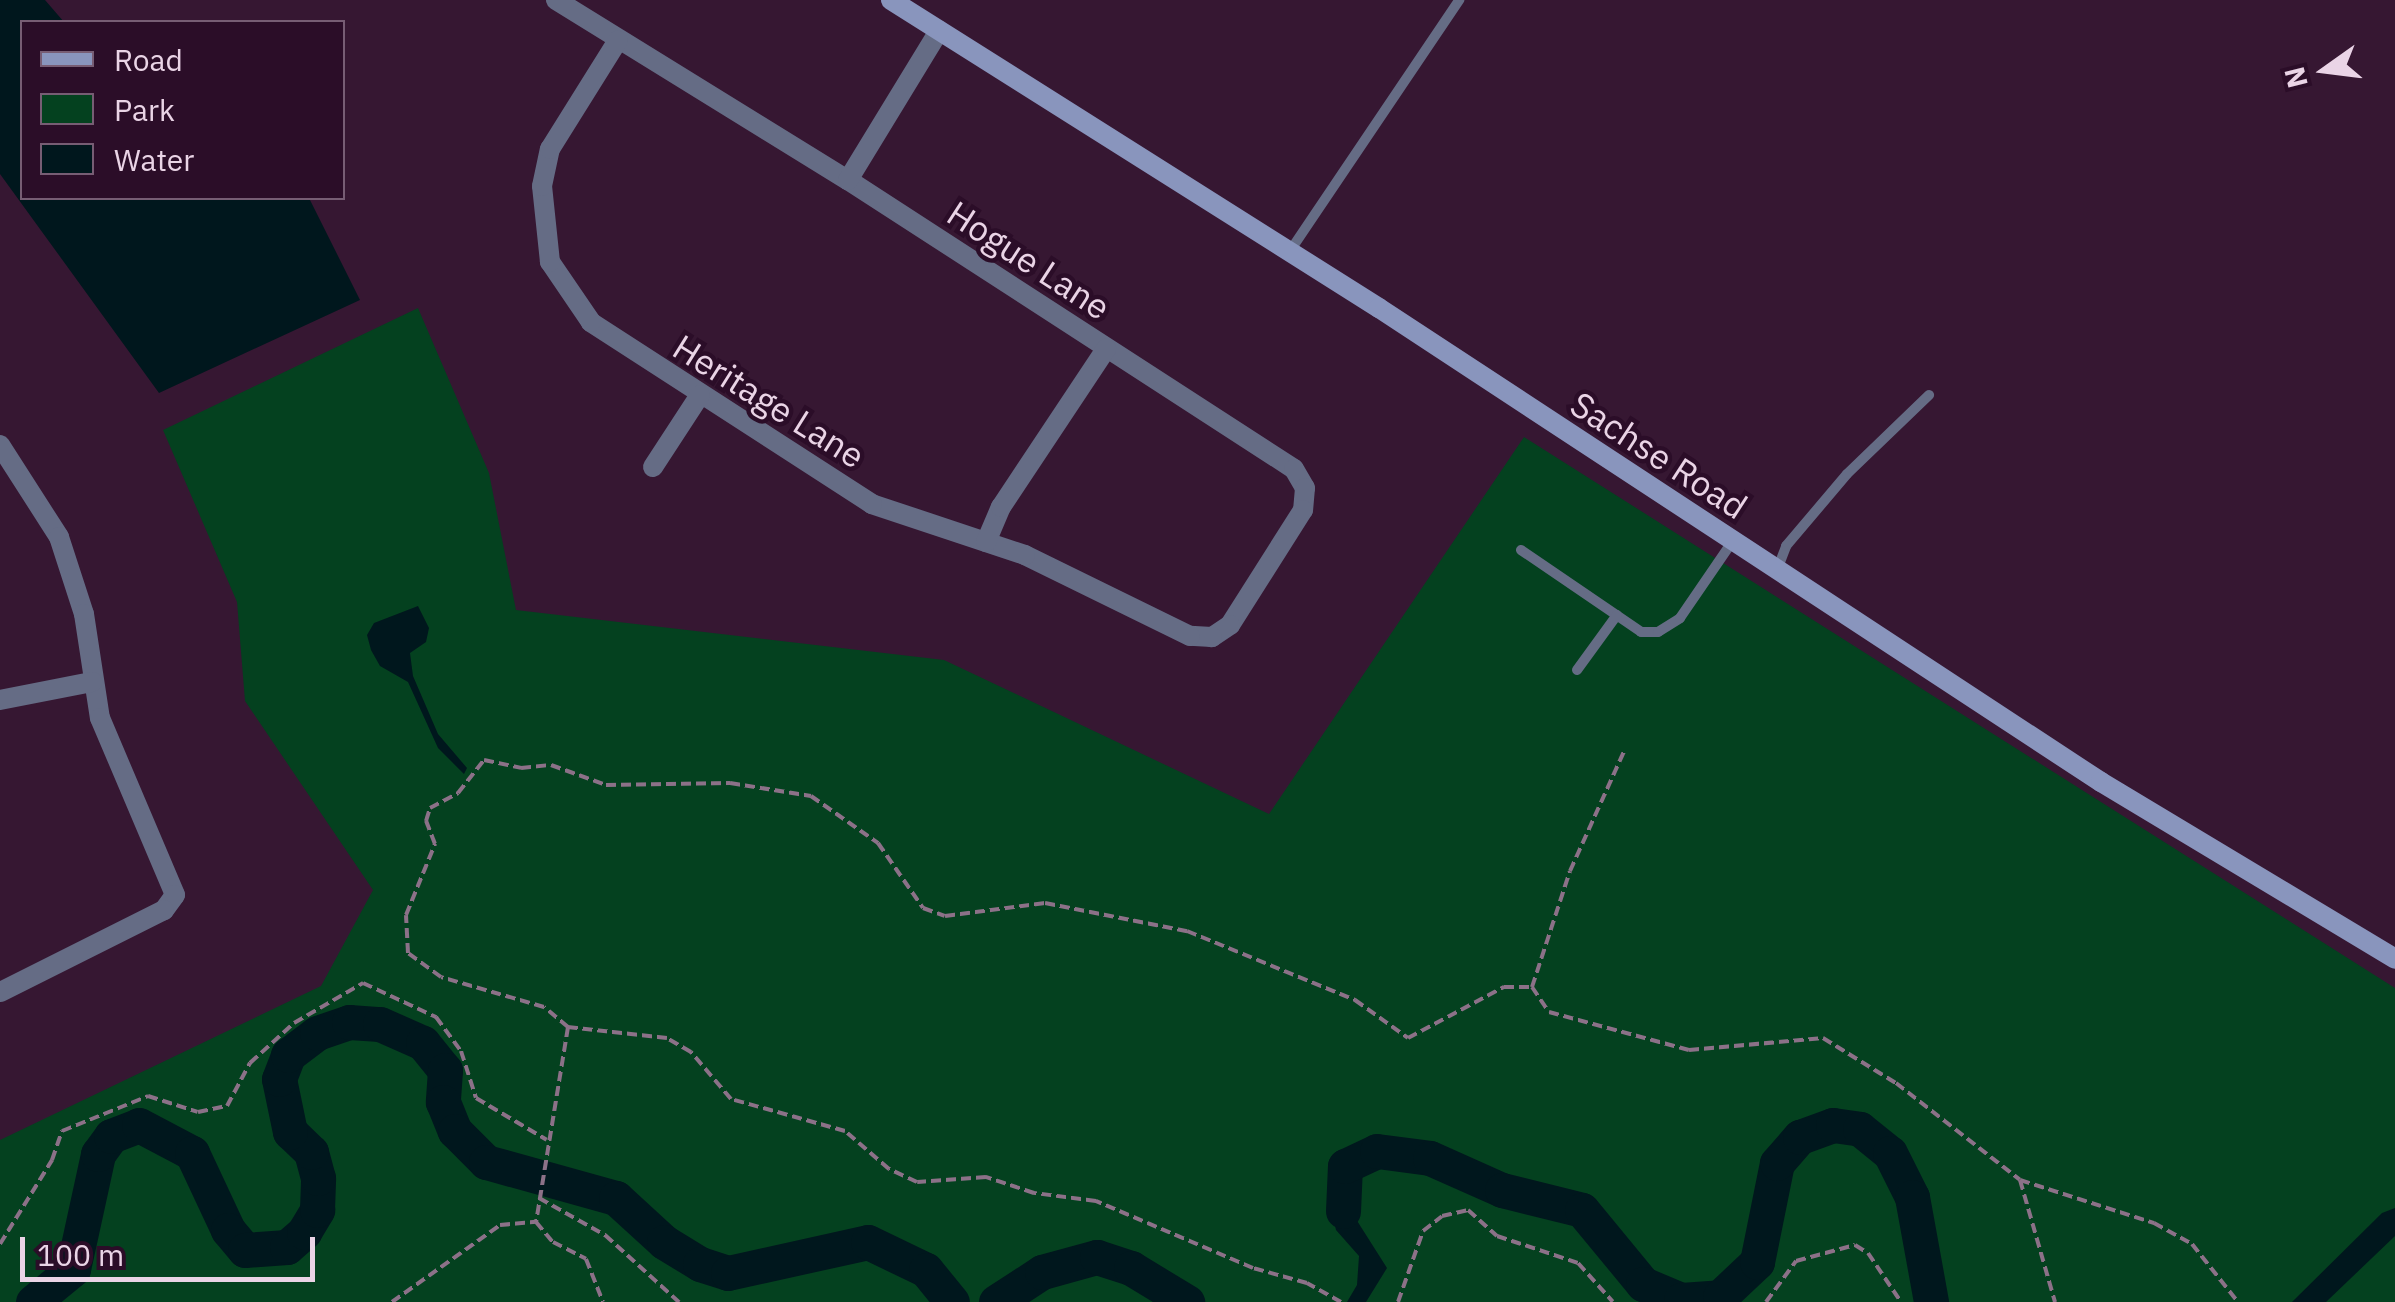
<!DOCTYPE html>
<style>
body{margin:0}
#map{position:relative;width:2395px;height:1302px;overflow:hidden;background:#361732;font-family:"IBM Plex Sans",sans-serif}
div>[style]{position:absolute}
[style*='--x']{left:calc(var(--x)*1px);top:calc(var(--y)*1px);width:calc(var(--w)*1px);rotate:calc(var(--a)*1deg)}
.green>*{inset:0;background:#04411f}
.water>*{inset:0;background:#00171d}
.river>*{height:35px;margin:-17.5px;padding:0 17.5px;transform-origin:17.5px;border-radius:17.5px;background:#00171d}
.path>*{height:4px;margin-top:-2px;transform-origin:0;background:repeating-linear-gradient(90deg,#8c7188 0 10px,transparent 0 15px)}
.lane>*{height:10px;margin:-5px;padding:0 5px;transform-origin:5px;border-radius:5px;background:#656c85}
.street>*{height:20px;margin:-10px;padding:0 10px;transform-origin:10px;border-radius:10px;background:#656c85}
.secondary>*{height:20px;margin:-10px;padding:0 10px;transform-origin:10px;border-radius:10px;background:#8995bd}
span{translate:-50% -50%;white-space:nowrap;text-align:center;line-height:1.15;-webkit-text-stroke:9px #2b0d28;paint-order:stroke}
.street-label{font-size:35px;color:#ead4e6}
.legend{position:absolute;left:20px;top:20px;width:325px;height:180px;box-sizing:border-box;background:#2b0d28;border:2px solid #775d74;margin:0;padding:12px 18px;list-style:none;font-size:30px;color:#ead4e6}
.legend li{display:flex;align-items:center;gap:20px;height:50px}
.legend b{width:50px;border:2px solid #775d74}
.north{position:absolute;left:2275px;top:20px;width:100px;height:100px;-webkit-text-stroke:8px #2b0d28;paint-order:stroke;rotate:256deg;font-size:28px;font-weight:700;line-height:40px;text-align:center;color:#ead4e6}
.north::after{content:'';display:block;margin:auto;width:35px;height:45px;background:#ead4e6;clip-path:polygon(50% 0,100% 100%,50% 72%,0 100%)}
.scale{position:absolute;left:20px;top:1237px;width:295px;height:45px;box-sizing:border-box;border:5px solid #ead4e6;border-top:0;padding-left:12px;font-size:30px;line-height:35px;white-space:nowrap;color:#ead4e6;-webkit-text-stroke:8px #2b0d28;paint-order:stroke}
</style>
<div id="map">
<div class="green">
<i style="clip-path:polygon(418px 308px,489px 473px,516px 610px,944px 660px,1269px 814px,1524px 437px,2395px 988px,2395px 1302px,0 1302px,0 1140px,321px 986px,373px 890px,245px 701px,237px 602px,163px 430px)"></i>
</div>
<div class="water">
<i style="clip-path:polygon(0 0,45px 0,64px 22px,22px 22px,22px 198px,309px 198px,360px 300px,159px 393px,0 174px)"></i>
<i style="clip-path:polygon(418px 606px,429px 628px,426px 642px,410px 653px,413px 676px,438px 734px,467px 768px,464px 774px,438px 748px,408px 682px,380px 666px,371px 650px,367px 635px,374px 623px)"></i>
<i style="clip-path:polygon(1332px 1166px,1358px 1174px,1354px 1216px,1387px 1268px,1366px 1302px,1347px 1302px,1357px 1285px,1359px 1256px,1336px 1230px,1328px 1195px)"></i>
<i style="clip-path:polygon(2395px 1208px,2395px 1236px,2326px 1302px,2292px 1302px,2382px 1213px)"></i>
</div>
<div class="river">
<i style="--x:1343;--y:1211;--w:45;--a:-87.5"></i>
<i style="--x:1345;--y:1166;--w:35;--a:-25"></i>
<i style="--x:1377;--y:1151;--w:53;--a:7.5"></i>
<i style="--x:1430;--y:1158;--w:79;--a:24"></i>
<i style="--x:1502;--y:1190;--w:82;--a:14"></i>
<i style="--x:1582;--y:1210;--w:96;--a:50.5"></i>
<i style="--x:1643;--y:1284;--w:41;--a:22.8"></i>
<i style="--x:1681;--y:1300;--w:39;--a:-4"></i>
<i style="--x:1720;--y:1297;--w:51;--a:-43.4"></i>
<i style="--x:1757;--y:1262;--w:101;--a:-78.6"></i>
<i style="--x:1777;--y:1163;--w:35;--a:-49"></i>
<i style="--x:1800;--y:1137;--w:35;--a:-20"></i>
<i style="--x:1833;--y:1125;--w:27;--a:8"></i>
<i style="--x:1860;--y:1129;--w:38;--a:39"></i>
<i style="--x:1890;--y:1153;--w:49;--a:63.4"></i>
<i style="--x:1912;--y:1197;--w:107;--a:79.7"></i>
<i style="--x:33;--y:1302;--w:52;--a:-39.5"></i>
<i style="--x:73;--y:1269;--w:118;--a:-77.7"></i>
<i style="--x:98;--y:1154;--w:22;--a:-54"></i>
<i style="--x:111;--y:1136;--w:30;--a:-21"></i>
<i style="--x:139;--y:1125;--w:60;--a:27.8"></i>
<i style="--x:192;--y:1153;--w:85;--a:64.9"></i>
<i style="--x:228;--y:1230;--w:26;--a:50"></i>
<i style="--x:245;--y:1250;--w:42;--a:-4.1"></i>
<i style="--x:287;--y:1247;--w:23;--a:-41"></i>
<i style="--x:304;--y:1232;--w:26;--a:-59"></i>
<i style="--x:317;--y:1210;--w:32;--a:-88"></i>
<i style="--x:318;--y:1178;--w:27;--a:-105"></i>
<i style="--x:311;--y:1152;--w:29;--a:-136"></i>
<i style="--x:290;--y:1132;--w:54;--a:-101.7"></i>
<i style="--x:279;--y:1079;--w:26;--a:-69"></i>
<i style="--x:288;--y:1055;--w:36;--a:-37"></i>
<i style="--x:317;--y:1033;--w:34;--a:-19"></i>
<i style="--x:349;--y:1022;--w:31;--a:4"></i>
<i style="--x:380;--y:1024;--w:47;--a:23.8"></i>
<i style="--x:423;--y:1043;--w:35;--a:51"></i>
<i style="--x:445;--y:1070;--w:32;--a:94"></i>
<i style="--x:443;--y:1102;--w:31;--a:68"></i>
<i style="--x:455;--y:1131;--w:44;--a:45"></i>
<i style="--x:486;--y:1162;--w:135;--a:15.5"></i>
<i style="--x:616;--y:1198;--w:65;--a:42.5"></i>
<i style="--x:664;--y:1242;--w:42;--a:31.4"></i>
<i style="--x:700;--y:1264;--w:29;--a:18"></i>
<i style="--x:728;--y:1273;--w:143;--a:-12.5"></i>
<i style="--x:868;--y:1242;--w:64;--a:25.8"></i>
<i style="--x:926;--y:1270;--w:41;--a:50.9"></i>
<i style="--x:996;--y:1302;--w:55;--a:-33.1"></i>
<i style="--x:1042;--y:1272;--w:57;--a:-15.3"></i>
<i style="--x:1097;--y:1257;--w:36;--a:18"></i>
<i style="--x:1131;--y:1268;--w:66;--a:31.3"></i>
</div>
<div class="path">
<i style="--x:1532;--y:987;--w:122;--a:-71.9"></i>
<i style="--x:1570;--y:871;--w:134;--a:-65.7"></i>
<i style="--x:568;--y:1027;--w:198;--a:99.3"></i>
<i style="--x:536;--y:1222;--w:26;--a:50"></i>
<i style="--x:553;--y:1242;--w:37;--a:27"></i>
<i style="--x:586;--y:1259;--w:46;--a:68.4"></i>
<i style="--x:2020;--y:1180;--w:127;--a:74"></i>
<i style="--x:539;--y:1198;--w:76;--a:29.3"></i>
<i style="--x:605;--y:1235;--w:100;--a:42.2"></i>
<i style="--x:0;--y:1244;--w:99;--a:-58.2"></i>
<i style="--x:52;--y:1160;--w:31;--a:-71"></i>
<i style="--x:62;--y:1131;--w:93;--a:-22.1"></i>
<i style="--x:148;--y:1096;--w:52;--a:17.7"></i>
<i style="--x:198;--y:1112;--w:30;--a:-12"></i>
<i style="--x:227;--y:1106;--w:49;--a:-61.9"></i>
<i style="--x:250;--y:1063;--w:59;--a:-42.3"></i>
<i style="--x:294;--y:1023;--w:80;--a:-30.1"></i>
<i style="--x:363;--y:983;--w:81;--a:25"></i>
<i style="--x:436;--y:1017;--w:42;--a:53.7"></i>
<i style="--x:461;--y:1051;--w:49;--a:72.3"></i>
<i style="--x:476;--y:1098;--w:82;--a:30.6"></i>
<i style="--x:392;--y:1302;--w:133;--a:-35.5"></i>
<i style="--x:500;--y:1225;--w:36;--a:-5"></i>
<i style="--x:1341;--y:1302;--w:39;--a:-151"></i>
<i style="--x:1307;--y:1283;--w:56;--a:-164.5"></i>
<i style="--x:1253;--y:1268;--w:171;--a:-156.9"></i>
<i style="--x:1096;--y:1201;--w:63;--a:-172.6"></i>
<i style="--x:1034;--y:1193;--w:51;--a:-161.6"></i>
<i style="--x:986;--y:1177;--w:69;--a:175.9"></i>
<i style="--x:917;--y:1182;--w:31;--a:-155"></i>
<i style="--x:889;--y:1169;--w:58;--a:-139.2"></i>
<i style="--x:845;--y:1131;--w:118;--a:-164.3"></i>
<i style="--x:731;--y:1099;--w:62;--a:-130.4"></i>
<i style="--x:691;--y:1052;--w:28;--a:-150"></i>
<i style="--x:667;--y:1038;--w:100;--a:-173.7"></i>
<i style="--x:568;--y:1027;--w:31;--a:-140"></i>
<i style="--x:544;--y:1007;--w:107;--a:-163.8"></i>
<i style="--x:441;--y:977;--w:41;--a:-144"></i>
<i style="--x:408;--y:953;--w:38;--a:-93"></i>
<i style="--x:406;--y:915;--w:77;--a:-67.8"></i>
<i style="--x:435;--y:844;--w:25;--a:-111"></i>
<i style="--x:426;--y:821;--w:14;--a:-73"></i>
<i style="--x:430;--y:808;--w:32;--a:-28"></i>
<i style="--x:458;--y:793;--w:42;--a:-51.8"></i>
<i style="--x:484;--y:760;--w:38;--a:12"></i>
<i style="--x:521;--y:768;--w:30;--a:-6"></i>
<i style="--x:551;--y:765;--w:59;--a:20"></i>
<i style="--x:606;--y:785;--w:124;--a:-0.9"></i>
<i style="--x:730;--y:783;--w:82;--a:9.1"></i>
<i style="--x:811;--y:796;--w:82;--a:35"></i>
<i style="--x:878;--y:843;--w:79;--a:55.3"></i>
<i style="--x:923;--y:908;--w:23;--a:20"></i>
<i style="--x:945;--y:916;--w:101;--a:-7.4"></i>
<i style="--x:1045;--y:903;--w:145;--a:11.2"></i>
<i style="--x:1187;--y:931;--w:182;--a:22.3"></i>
<i style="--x:1355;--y:1000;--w:65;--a:35.6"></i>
<i style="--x:1408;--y:1038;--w:109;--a:-28"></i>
<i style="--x:1504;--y:987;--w:28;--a:0"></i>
<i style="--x:1532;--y:987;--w:30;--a:56"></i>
<i style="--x:1549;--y:1012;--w:145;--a:15.2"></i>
<i style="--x:1689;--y:1050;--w:135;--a:-5.1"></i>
<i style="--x:1823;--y:1038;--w:86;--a:31.7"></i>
<i style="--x:1896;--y:1083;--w:157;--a:38"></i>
<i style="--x:2020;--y:1180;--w:141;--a:17.8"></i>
<i style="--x:2154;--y:1223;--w:43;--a:28.9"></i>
<i style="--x:2192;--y:1244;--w:74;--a:51.6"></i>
<i style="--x:1398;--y:1302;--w:75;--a:-70.6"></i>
<i style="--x:1423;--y:1231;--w:24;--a:-38"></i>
<i style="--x:1442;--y:1216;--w:27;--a:-13"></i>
<i style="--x:1468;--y:1210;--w:39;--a:42"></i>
<i style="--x:1497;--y:1236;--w:85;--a:18.4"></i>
<i style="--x:1578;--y:1263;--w:52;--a:48.1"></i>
<i style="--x:1766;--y:1302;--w:51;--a:-53.8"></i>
<i style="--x:1796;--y:1261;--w:61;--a:-15.2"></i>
<i style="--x:1855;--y:1245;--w:15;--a:32"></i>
<i style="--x:1868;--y:1253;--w:59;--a:56"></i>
</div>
<div class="lane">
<i style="--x:1290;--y:251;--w:303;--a:-56"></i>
<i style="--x:1521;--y:550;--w:145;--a:34.3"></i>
<i style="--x:1641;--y:632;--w:17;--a:0"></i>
<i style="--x:1658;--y:632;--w:26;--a:-32"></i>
<i style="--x:1680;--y:618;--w:92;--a:-55.6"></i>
<i style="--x:1777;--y:570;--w:26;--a:-69"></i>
<i style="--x:1786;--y:546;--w:94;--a:-49.7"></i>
<i style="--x:1847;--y:474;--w:114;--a:-43.9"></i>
<i style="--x:1577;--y:670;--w:68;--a:-54"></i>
</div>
<div class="street">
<i style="--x:556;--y:0;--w:343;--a:31.7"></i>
<i style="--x:848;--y:180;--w:531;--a:32.94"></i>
<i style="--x:1294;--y:469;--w:22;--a:60"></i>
<i style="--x:1305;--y:488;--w:22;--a:95"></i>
<i style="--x:1303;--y:510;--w:136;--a:122.4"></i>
<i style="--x:1230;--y:625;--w:22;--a:146"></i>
<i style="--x:1212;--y:637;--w:22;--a:-177"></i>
<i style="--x:1190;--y:636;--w:184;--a:-153.9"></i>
<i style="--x:1025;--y:555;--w:161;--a:-161.6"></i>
<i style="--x:872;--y:504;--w:335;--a:-147.1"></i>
<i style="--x:591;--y:322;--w:73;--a:-124.3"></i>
<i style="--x:550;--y:262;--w:76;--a:-96"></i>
<i style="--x:542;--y:186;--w:38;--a:-78"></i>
<i style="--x:550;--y:149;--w:128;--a:-58"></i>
<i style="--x:848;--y:180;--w:175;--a:-58.6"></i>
<i style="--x:0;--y:445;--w:109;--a:57.3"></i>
<i style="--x:59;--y:537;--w:81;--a:72"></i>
<i style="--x:84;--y:614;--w:105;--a:81.3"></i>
<i style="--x:100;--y:718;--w:192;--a:67"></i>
<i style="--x:175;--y:895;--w:19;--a:126"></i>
<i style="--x:164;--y:910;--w:183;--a:153.4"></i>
<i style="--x:653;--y:467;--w:86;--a:-56.9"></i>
<i style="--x:986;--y:542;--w:38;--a:-67"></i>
<i style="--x:1001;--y:507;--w:190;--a:-56.4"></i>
<i style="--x:0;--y:700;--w:94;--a:-11.1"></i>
</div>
<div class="secondary">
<i style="--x:891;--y:0;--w:577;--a:32.26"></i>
<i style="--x:1379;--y:308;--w:864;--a:33.29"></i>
<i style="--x:2101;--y:782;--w:343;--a:31"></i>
</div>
<div class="street-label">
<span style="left:1029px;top:260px;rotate:33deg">Hogue Lane</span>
<span style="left:769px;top:401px;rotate:32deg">Heritage Lane</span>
<span style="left:1659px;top:455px;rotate:33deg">Sachse Road</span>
</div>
<ul class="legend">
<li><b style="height:12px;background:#8995bd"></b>Road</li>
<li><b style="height:28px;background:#04411f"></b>Park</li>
<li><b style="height:28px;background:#00171d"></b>Water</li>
</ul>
<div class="north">N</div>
<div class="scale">100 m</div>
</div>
